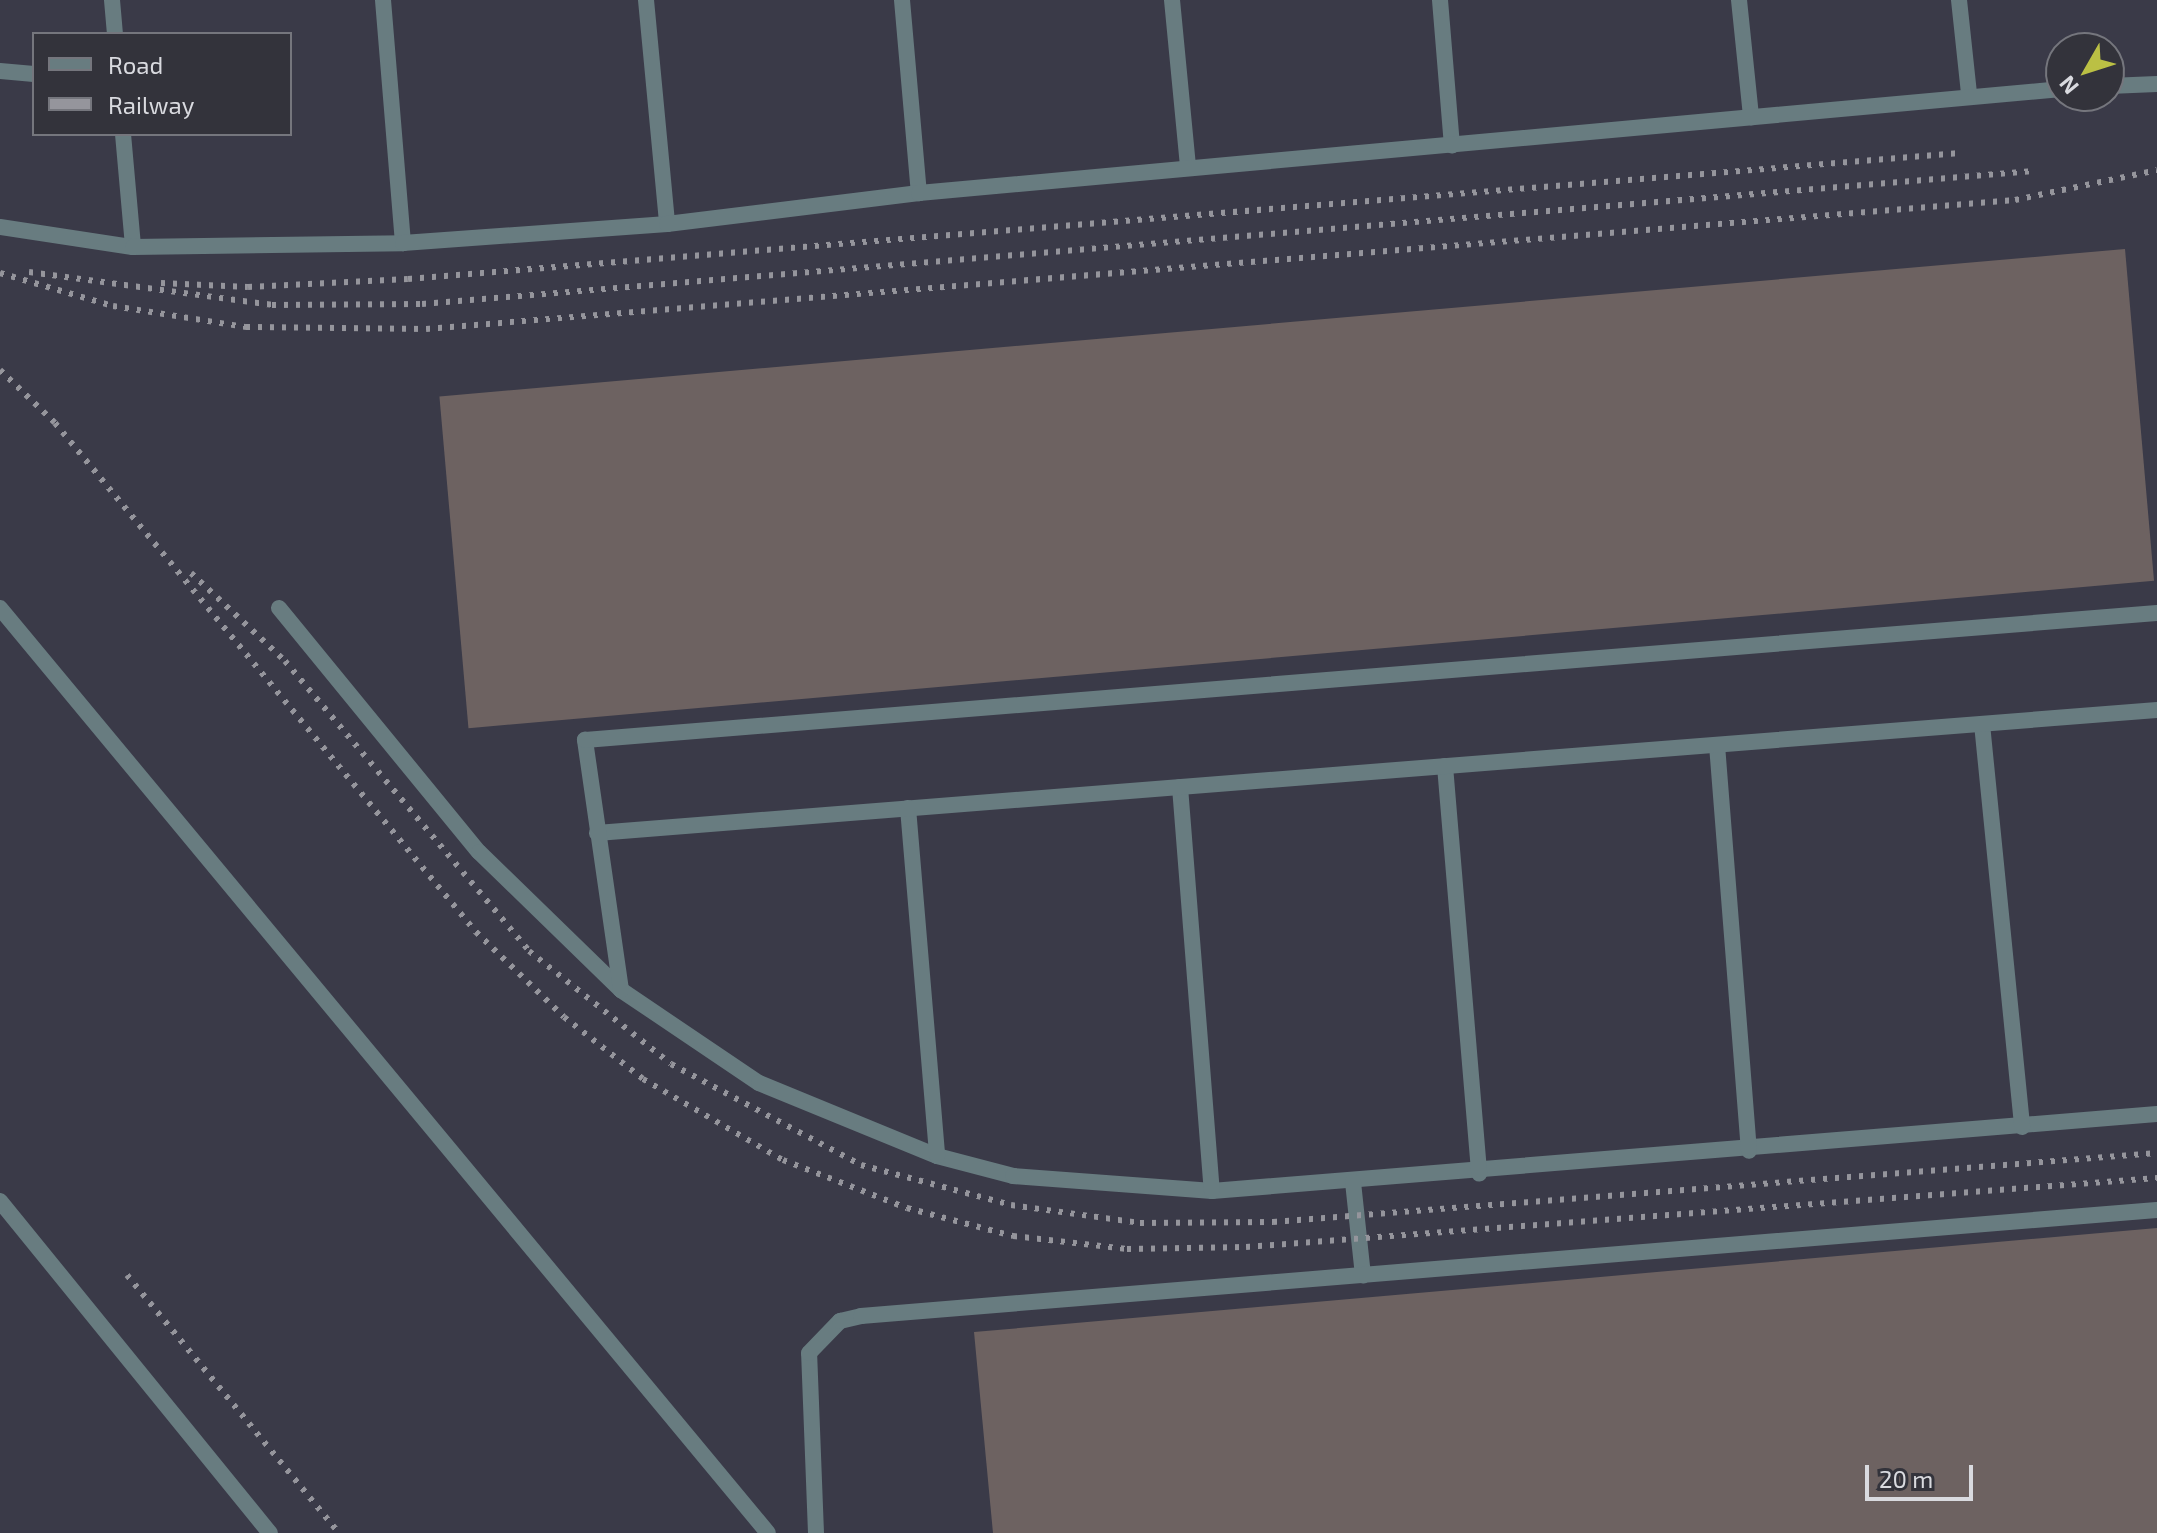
<!DOCTYPE html>
<style>
body{margin:0}
#map{position:relative;width:2157px;height:1533px;overflow:hidden;background:#33333b;font-family:"Exo 2",sans-serif}
div>[style]{position:absolute}
[style*='--x']{left:calc(var(--x)*1px);top:calc(var(--y)*1px);width:calc(var(--w)*1px);rotate:calc(var(--a)*1deg)}
.built>*{inset:0;background:#3a3a48}
.building>*{inset:0;background:#6d6261;transform-origin:0 0}
.service>*{height:16px;margin:-8px;padding:0 8px;transform-origin:8px;border-radius:8px;background:#687c80}
.minor>*{height:16px;margin:-8px;padding:0 8px;transform-origin:8px;border-radius:8px;background:#687c80}
.rail>*{height:6px;margin-top:-3px;transform-origin:0;background:repeating-linear-gradient(90deg,#95959c 0 4px,transparent 0 12px)}
span{translate:-50% -50%;white-space:nowrap;text-align:center;line-height:1.15;-webkit-text-stroke:8px #33333b;paint-order:stroke}
.legend{position:absolute;left:32px;top:32px;width:260px;height:104px;box-sizing:border-box;background:#33333b;border:2px solid #75767d;margin:0;padding:10px 14px;list-style:none;font-size:24px;color:#d9dadf}
.legend li{display:flex;align-items:center;gap:16px;height:40px}
.legend b{width:40px;border:2px solid #75767d}
.north{position:absolute;left:2045px;top:32px;width:80px;height:80px;box-sizing:border-box;background:#33333b;border:2px solid #75767d;border-radius:50%;rotate:231deg;font-size:22px;font-weight:700;line-height:32px;text-align:center;color:#d9dadf}
.north::after{content:'';display:block;margin:auto;width:28px;height:36px;background:#bbc044;clip-path:polygon(50% 0,100% 100%,50% 72%,0 100%)}
.scale{position:absolute;left:1865px;top:1465px;width:108px;height:36px;box-sizing:border-box;border:4px solid #d9dadf;border-top:0;padding-left:10px;font-size:24px;line-height:28px;white-space:nowrap;color:#d9dadf;-webkit-text-stroke:6px #33333b;paint-order:stroke}
</style>
<div id="map">
<div class="built">
<i style="clip-path:polygon(evenodd,0 0,2157px 0,2157px 1533px,0 1533px,0 0,34px 34px,290px 34px,290px 134px,34px 134px,34px 34px,0 0,2061px 48px,2109px 48px,2109px 96px,2061px 96px,2061px 48px)"></i>
</div>
<div class="building">
<i style="left:2125px;top:249px;width:333px;height:1692px;rotate:85deg"></i>
<i style="clip-path:polygon(2157px 1228px,2157px 1533px,993px 1533px,974px 1332px)"></i>
</div>
<div class="service">
<i style="--x:112;--y:0;--w:34;--a:85"></i>
<i style="--x:383;--y:0;--w:244;--a:85.3"></i>
<i style="--x:646;--y:0;--w:225;--a:84.6"></i>
<i style="--x:902;--y:0;--w:194;--a:85"></i>
<i style="--x:1172;--y:0;--w:168;--a:84.5"></i>
<i style="--x:1440;--y:0;--w:146;--a:85.3"></i>
<i style="--x:1739;--y:0;--w:118;--a:84.1"></i>
<i style="--x:1959;--y:0;--w:94;--a:83.9"></i>
<i style="--x:0;--y:71;--w:34;--a:5"></i>
<i style="--x:2109;--y:86;--w:48;--a:-2.4"></i>
<i style="--x:123;--y:134;--w:113;--a:84.9"></i>
<i style="--x:0;--y:227;--w:134;--a:8.6"></i>
<i style="--x:133;--y:247;--w:270;--a:-0.8"></i>
<i style="--x:403;--y:243;--w:265;--a:-4.1"></i>
<i style="--x:667;--y:224;--w:254;--a:-7"></i>
<i style="--x:919;--y:193;--w:1147;--a:-5.2"></i>
<i style="--x:279;--y:608;--w:315;--a:50.7"></i>
<i style="--x:479;--y:852;--w:198;--a:44.2"></i>
<i style="--x:621;--y:990;--w:166;--a:34"></i>
<i style="--x:759;--y:1083;--w:192;--a:22.3"></i>
<i style="--x:937;--y:1156;--w:79;--a:14.7"></i>
<i style="--x:1013;--y:1176;--w:200;--a:4.3"></i>
<i style="--x:1212;--y:1191;--w:948;--a:-4.66"></i>
<i style="--x:1982;--y:724;--w:405;--a:84.3"></i>
<i style="--x:1717;--y:745;--w:407;--a:85.5"></i>
<i style="--x:1445;--y:766;--w:409;--a:85.2"></i>
<i style="--x:1180;--y:787;--w:405;--a:85.5"></i>
<i style="--x:908;--y:808;--w:349;--a:85.2"></i>
<i style="--x:597;--y:833;--w:1565;--a:-4.51"></i>
<i style="--x:621;--y:990;--w:253;--a:-98.2"></i>
<i style="--x:585;--y:740;--w:1577;--a:-4.62"></i>
<i style="--x:1353;--y:1182;--w:94;--a:83.9"></i>
<i style="--x:0;--y:1201;--w:428;--a:50.9"></i>
<i style="--x:816;--y:1533;--w:180;--a:-92.2"></i>
<i style="--x:809;--y:1353;--w:45;--a:-45.9"></i>
<i style="--x:840;--y:1321;--w:22;--a:-13"></i>
<i style="--x:861;--y:1316;--w:1300;--a:-4.68"></i>
</div>
<div class="minor">
<i style="--x:0;--y:608;--w:1202;--a:50.3"></i>
</div>
<div class="rail">
<i style="--x:29;--y:272;--w:245;--a:7.7"></i>
<i style="--x:272;--y:305;--w:150;--a:-0.4"></i>
<i style="--x:422;--y:304;--w:1617;--a:-4.72"></i>
<i style="--x:0;--y:273;--w:118;--a:16.3"></i>
<i style="--x:113;--y:306;--w:135;--a:9"></i>
<i style="--x:246;--y:327;--w:180;--a:0.6"></i>
<i style="--x:426;--y:329;--w:1594;--a:-4.64"></i>
<i style="--x:2015;--y:200;--w:145;--a:-11.9"></i>
<i style="--x:161;--y:283;--w:87;--a:2.6"></i>
<i style="--x:248;--y:287;--w:160;--a:-2.9"></i>
<i style="--x:408;--y:279;--w:1557;--a:-4.64"></i>
<i style="--x:0;--y:370;--w:76;--a:43.9"></i>
<i style="--x:55;--y:423;--w:661;--a:50.41"></i>
<i style="--x:476;--y:932;--w:122;--a:44"></i>
<i style="--x:564;--y:1017;--w:100;--a:38.1"></i>
<i style="--x:643;--y:1079;--w:162;--a:30.1"></i>
<i style="--x:783;--y:1160;--w:133;--a:21.2"></i>
<i style="--x:907;--y:1208;--w:110;--a:14.8"></i>
<i style="--x:1013;--y:1236;--w:115;--a:6.5"></i>
<i style="--x:1127;--y:1249;--w:119;--a:-1"></i>
<i style="--x:1246;--y:1247;--w:914;--a:-4.33"></i>
<i style="--x:191;--y:573;--w:129;--a:43.1"></i>
<i style="--x:285;--y:661;--w:379;--a:49.9"></i>
<i style="--x:529;--y:951;--w:181;--a:38.5"></i>
<i style="--x:671;--y:1064;--w:215;--a:28"></i>
<i style="--x:861;--y:1165;--w:155;--a:14.9"></i>
<i style="--x:1011;--y:1205;--w:130;--a:7.9"></i>
<i style="--x:1140;--y:1223;--w:133;--a:-0.4"></i>
<i style="--x:1273;--y:1222;--w:887;--a:-4.46"></i>
<i style="--x:127;--y:1275;--w:334;--a:50.6"></i>
</div>
<ul class="legend">
<li><b style="height:10px;background:#687c80"></b>Road</li>
<li><b style="height:10px;background:#95959c"></b>Railway</li>
</ul>
<div class="north">N</div>
<div class="scale">20 m</div>
</div>
